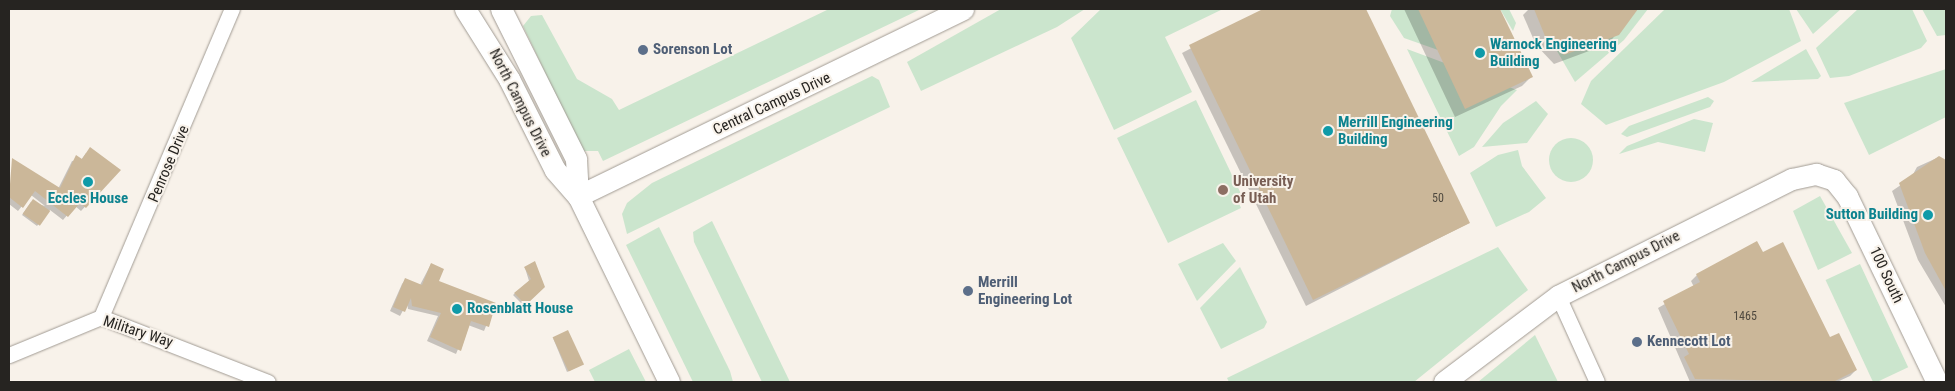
<!DOCTYPE html>
<style>
body{margin:0}
#map{position:relative;width:1955px;height:391px;overflow:hidden;background:#f8f2ea;font-family:"Roboto Condensed",sans-serif}
div>[style]{position:absolute}
[style*='--x']{left:calc(var(--x)*1px);top:calc(var(--y)*1px);width:calc(var(--w)*1px);rotate:calc(var(--a)*1deg)}
.green>*{inset:0;background:#cbe5cd;transform-origin:0 0}
.round{border-radius:50%}
.shadow>*{inset:0;background:#0003}
.building>*{inset:0;background:#cbb799;transform-origin:0 0}
.roads{filter:drop-shadow(0 0 1px #a19b93) drop-shadow(0 0 1px #a19b93)}
.street>*{height:15px;margin:-7.5px;padding:0 7.5px;transform-origin:7.5px;border-radius:7.5px;background:#fff}
.secondary>*{height:21px;margin:-10.5px;padding:0 10.5px;transform-origin:10.5px;border-radius:10.5px;background:#fff}
.dots>*{width:14px;height:14px;translate:-50% -50%;box-sizing:border-box;border:2px solid #f8f2ea;border-radius:50%}
span{translate:-50% -50%;white-space:nowrap;text-align:center;line-height:1.15;-webkit-text-stroke:4px #f8f2ea;paint-order:stroke}
.number-label{font-size:12px;color:#4f493f}
.number-label span{-webkit-text-stroke-width:0}
.culture-label{font-size:15px;color:#0d838f;font-weight:700}
.left{translate:0 -50%;text-align:left}
.right{translate:-100% -50%;text-align:right}
.service-label{font-size:15px;color:#4e5e75;font-weight:700}
.street-label{font-size:15px;color:#262421}
.education-label{font-size:15px;color:#785e54;font-weight:700}
.frame{position:absolute;inset:0;border:10px solid #262421;pointer-events:none}
</style>
<div id="map">
<div class="green">
<i style="clip-path:polygon(829px 9px,921px 9px,603px 161px,598px 151px,582px 151px,523px 26px,531px 16px,542px 15px,577px 79px,612px 99px,619px 110px)"></i>
<i style="clip-path:polygon(1001px 9px,1085px 9px,1057px 27px,921px 91px,907px 62px)"></i>
<i style="clip-path:polygon(1101px 9px,1223px 9px,1165px 37px,1192px 92px,1114px 130px,1071px 38px)"></i>
<i style="clip-path:polygon(1392px 9px,1492px 9px,1526px 81px,1404px 38px,1390px 16px)"></i>
<i style="clip-path:polygon(1500px 9px,1509px 9px,1516px 23px,1513px 31px)"></i>
<i style="clip-path:polygon(1561px 9px,1648px 9px,1624px 40px,1575px 82px,1539px 20px)"></i>
<i style="clip-path:polygon(1665px 9px,1789px 9px,1801px 41px,1724px 82px,1606px 125px,1581px 104px,1591px 81px)"></i>
<i style="clip-path:polygon(1796px 9px,1841px 9px,1813px 34px)"></i>
<i style="clip-path:polygon(1858px 9px,1912px 9px,1927px 41px,1921px 48px,1849px 76px,1830px 78px,1816px 48px)"></i>
<i style="clip-path:polygon(1922px 9px,1946px 9px,1946px 35px,1937px 36px)"></i>
<i style="clip-path:polygon(1407px 49px,1517px 90px,1501px 106px,1474px 147px,1459px 156px)"></i>
<i style="clip-path:polygon(1806px 49px,1821px 76px,1818px 79px,1751px 82px)"></i>
<i style="clip-path:polygon(1946px 69px,1946px 117px,1869px 155px,1844px 103px)"></i>
<i style="clip-path:polygon(872px 76px,879px 80px,890px 107px,627px 234px,622px 214px,627px 203px,652px 183px)"></i>
<i style="clip-path:polygon(1708px 97px,1714px 101px,1710px 107px,1627px 137px,1621px 134px,1629px 126px)"></i>
<i style="clip-path:polygon(1196px 100px,1243px 198px,1238px 201px,1241px 208px,1168px 243px,1117px 138px)"></i>
<i style="clip-path:polygon(1536px 101px,1548px 114px,1527px 143px,1482px 147px,1503px 123px)"></i>
<i style="clip-path:polygon(1694px 119px,1713px 123px,1705px 152px,1658px 142px,1619px 154px,1627px 146px)"></i>
<i class="round" style="left:1549px;top:138px;width:44px;height:44px"></i>
<i style="clip-path:polygon(1518px 150px,1522px 166px,1546px 198px,1529px 212px,1496px 227px,1470px 173px,1498px 155px)"></i>
<i style="clip-path:polygon(1820px 196px,1852px 253px,1818px 270px,1793px 211px)"></i>
<i style="clip-path:polygon(712px 221px,790px 382px,762px 382px,694px 242px,693px 232px)"></i>
<i style="clip-path:polygon(659px 227px,730px 371px,733px 382px,693px 382px,626px 245px)"></i>
<i style="clip-path:polygon(1223px 243px,1236px 261px,1197px 301px,1178px 264px)"></i>
<i style="clip-path:polygon(1498px 247px,1528px 290px,1414px 382px,1229px 382px,1227px 378px)"></i>
<i style="left:1860px;top:264px;width:114px;height:38px;rotate:65deg"></i>
<i style="clip-path:polygon(1240px 267px,1267px 322px,1264px 328px,1221px 349px,1200px 308px)"></i>
<i style="clip-path:polygon(1535px 335px,1558px 382px,1478px 382px)"></i>
<i style="clip-path:polygon(629px 349px,646px 382px,595px 382px,589px 370px)"></i>
</div>
<div class="shadow">
<i style="clip-path:polygon(1266px 9px,1364px 9px,1469px 223px,1306px 306px,1182px 53px)"></i>
<i style="clip-path:polygon(1404px 9px,1498px 9px,1531px 77px,1522px 86px,1455px 117px)"></i>
<i style="clip-path:polygon(1529px 9px,1637px 9px,1608px 44px,1554px 64px,1536px 45px,1523px 15px)"></i>
<i style="clip-path:polygon(86px 153px,119px 170px,81px 211px,75px 206px,63px 220px,50px 210px,37px 226px,22px 215px,31px 202px,45px 206px,31px 195px,18px 211px,9px 204px,13px 160px,58px 189px,72px 161px,81px 160px)"></i>
<i style="clip-path:polygon(1939px 157px,1946px 162px,1946px 307px,1918px 260px,1892px 191px,1911px 178px,1917px 167px)"></i>
<i style="clip-path:polygon(1762px 254px,1856px 370px,1850px 376px,1837px 382px,1690px 382px,1658px 308px,1694px 287px,1691px 281px,1697px 275px)"></i>
<i style="clip-path:polygon(431px 264px,437px 282px,495px 304px,484px 331px,468px 325px,456px 354px,427px 341px,438px 316px,408px 309px,407px 303px,400px 316px,390px 311px,402px 284px,405px 280px,420px 285px)"></i>
<i style="clip-path:polygon(525px 268px,544px 287px,524px 306px,513px 295px,529px 281px)"></i>
<i style="clip-path:polygon(553px 338px,583px 364px,567px 372px)"></i>
</div>
<div class="building">
<i style="clip-path:polygon(1263px 9px,1366px 9px,1470px 223px,1313px 300px,1189px 45px)"></i>
<i style="clip-path:polygon(1418px 9px,1500px 9px,1533px 77px,1465px 109px)"></i>
<i style="clip-path:polygon(1534px 9px,1638px 9px,1619px 35px,1564px 55px,1545px 36px)"></i>
<i style="clip-path:polygon(90px 147px,121px 170px,86px 208px,80px 203px,68px 217px,35px 191px,23px 208px,9px 197px,12px 158px,60px 188px,76px 155px,82px 159px)"></i>
<i style="clip-path:polygon(1939px 156px,1946px 160px,1946px 291px,1925px 253px,1899px 183px)"></i>
<i style="left:33px;top:199px;width:21px;height:18px;rotate:35deg"></i>
<i style="clip-path:polygon(1757px 241px,1763px 252px,1783px 242px,1830px 337px,1839px 333px,1857px 370px,1833px 382px,1695px 379px,1684px 357px,1689px 354px,1663px 301px,1700px 282px,1696px 274px)"></i>
<i style="clip-path:polygon(535px 261px,545px 287px,526px 305px,514px 293px,531px 279px,524px 267px)"></i>
<i style="clip-path:polygon(431px 263px,444px 269px,439px 281px,496px 303px,489px 327px,471px 321px,461px 351px,430px 337px,441px 313px,412px 306px,411px 298px,405px 312px,393px 307px,405px 278px,422px 285px)"></i>
<i style="left:568px;top:330px;width:38px;height:17px;rotate:65deg"></i>
</div>
<div class="roads">
<div class="street">
<i style="--x:1558;--y:296;--w:94;--a:65.6"></i>
<i style="--x:101;--y:317;--w:335;--a:-67"></i>
<i style="--x:9;--y:355;--w:100;--a:-22.4"></i>
<i style="--x:101;--y:317;--w:179;--a:21.3"></i>
</div>
<div class="secondary">
<i style="--x:465;--y:9;--w:83;--a:57.8"></i>
<i style="--x:509;--y:79;--w:102;--a:63.2"></i>
<i style="--x:555;--y:170;--w:35;--a:49"></i>
<i style="--x:578;--y:196;--w:207;--a:63.9"></i>
<i style="--x:501;--y:9;--w:168;--a:63.4"></i>
<i style="--x:576;--y:159;--w:37;--a:87"></i>
<i style="--x:578;--y:196;--w:428;--a:-25.9"></i>
<i style="--x:1444;--y:382;--w:143;--a:-37"></i>
<i style="--x:1558;--y:296;--w:262;--a:-26.6"></i>
<i style="--x:1792;--y:179;--w:25;--a:-12"></i>
<i style="--x:1816;--y:174;--w:19;--a:18"></i>
<i style="--x:1834;--y:180;--w:21;--a:51"></i>
<i style="--x:1847;--y:196;--w:207;--a:64.2"></i>
</div>
</div>
<div class="dots">
<i style="left:643px;top:50px;background:#5c6f8a"></i>
<i style="left:1480px;top:53px;background:#0f9aa8"></i>
<i style="left:1328px;top:131px;background:#0f9aa8"></i>
<i style="left:88px;top:182px;background:#0f9aa8"></i>
<i style="left:1223px;top:190px;background:#8d6e63"></i>
<i style="left:1928px;top:215px;background:#0f9aa8"></i>
<i style="left:968px;top:291px;background:#5c6f8a"></i>
<i style="left:457px;top:309px;background:#0f9aa8"></i>
<i style="left:1637px;top:342px;background:#5c6f8a"></i>
</div>
<div class="number-label">
<span style="left:1438px;top:199px">50</span>
<span style="left:1745px;top:317px">1465</span>
</div>
<div class="culture-label">
<span class="left" style="left:1490px;top:53px">Warnock Engineering<br>Building</span>
<span class="left" style="left:1338px;top:131px">Merrill Engineering<br>Building</span>
<span style="left:88px;top:199px">Eccles House</span>
<span class="right" style="left:1918px;top:215px">Sutton Building</span>
<span class="left" style="left:467px;top:309px">Rosenblatt House</span>
</div>
<div class="service-label">
<span class="left" style="left:653px;top:50px">Sorenson Lot</span>
<span class="left" style="left:978px;top:291px">Merrill<br>Engineering Lot</span>
<span class="left" style="left:1647px;top:342px">Kennecott Lot</span>
</div>
<div class="street-label">
<span style="left:520px;top:103px;rotate:63deg">North Campus Drive</span>
<span style="left:772px;top:104px;rotate:-25deg">Central Campus Drive</span>
<span style="left:169px;top:164px;rotate:-67deg">Penrose Drive</span>
<span style="left:1626px;top:262px;rotate:-27deg">North Campus Drive</span>
<span style="left:1886px;top:275px;rotate:65deg">100 South</span>
<span style="left:138px;top:332px;rotate:18deg">Military Way</span>
</div>
<div class="education-label">
<span class="left" style="left:1233px;top:190px">University<br>of Utah</span>
</div>
<div class="frame"></div>
</div>
